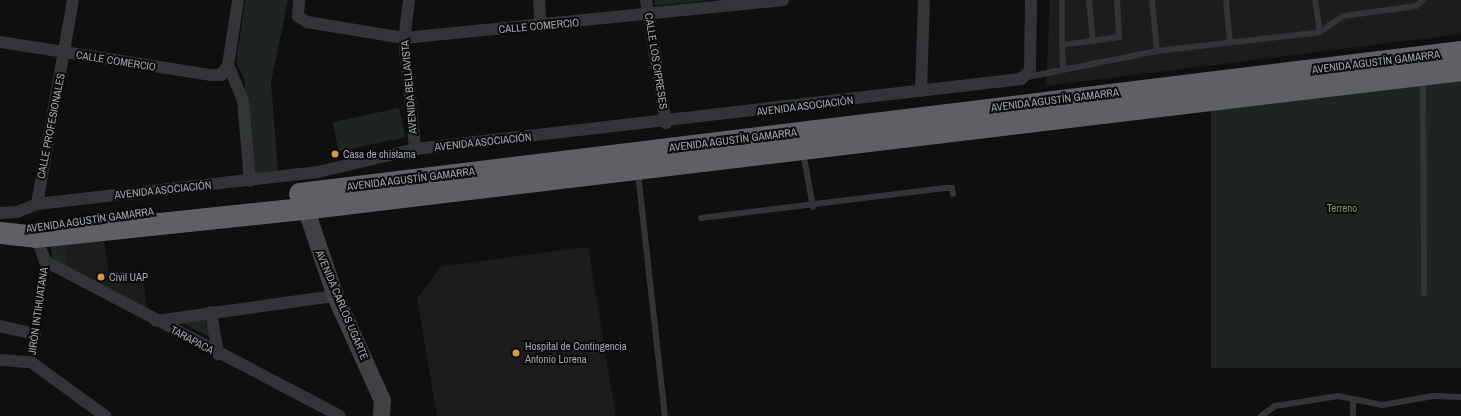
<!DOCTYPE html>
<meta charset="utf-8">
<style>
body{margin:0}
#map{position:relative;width:1461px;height:416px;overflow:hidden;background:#0f0f10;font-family:"Archivo Narrow",sans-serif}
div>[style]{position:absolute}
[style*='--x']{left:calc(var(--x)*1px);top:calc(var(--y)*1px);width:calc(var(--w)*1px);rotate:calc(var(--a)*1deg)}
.built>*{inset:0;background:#1c1c1d}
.green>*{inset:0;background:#1e241f;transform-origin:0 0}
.path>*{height:2px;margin-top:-1px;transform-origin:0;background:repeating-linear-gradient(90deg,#37393c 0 2px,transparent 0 5px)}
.lane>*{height:6px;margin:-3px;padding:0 3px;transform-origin:3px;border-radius:3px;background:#333437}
.street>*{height:12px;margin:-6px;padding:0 6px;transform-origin:6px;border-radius:6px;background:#333437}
.secondary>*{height:17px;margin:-8.5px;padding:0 8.5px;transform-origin:8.5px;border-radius:8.5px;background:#3f4145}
.highway>*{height:22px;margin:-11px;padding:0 11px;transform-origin:11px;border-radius:11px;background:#5e6065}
.dots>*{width:11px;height:11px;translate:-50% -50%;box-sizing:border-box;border:2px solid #0a0a0b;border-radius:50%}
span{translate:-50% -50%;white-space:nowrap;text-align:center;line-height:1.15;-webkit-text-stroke:4px #0a0a0b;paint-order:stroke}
.street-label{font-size:11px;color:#a2a8af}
.poi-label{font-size:11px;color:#a2a8af}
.left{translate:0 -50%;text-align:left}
.park-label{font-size:11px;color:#7c987b}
</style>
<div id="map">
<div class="built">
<i style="clip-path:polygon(1050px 0,1461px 0,1461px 34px,1046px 86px)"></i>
<i style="clip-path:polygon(104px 238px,109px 276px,143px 278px,148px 315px,67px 273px,65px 241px)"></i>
<i style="clip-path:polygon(588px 247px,616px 416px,437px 416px,417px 298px,442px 266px)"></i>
</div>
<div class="green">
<i style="clip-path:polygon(245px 0,288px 0,271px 83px,278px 170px,254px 177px,244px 78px,236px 63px)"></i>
<i style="clip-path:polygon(654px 0,712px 0,655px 6px)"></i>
<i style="left:1461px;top:77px;width:291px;height:250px;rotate:90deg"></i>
<i style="left:399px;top:108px;width:30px;height:68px;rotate:78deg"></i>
<i style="clip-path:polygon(65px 241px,67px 269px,53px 261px,50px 243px)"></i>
<i style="clip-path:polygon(204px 313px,210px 337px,177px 321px)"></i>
</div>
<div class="path">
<i style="--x:37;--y:323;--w:51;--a:-82.2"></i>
</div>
<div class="lane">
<i style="--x:1062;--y:0;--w:45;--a:90"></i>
<i style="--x:1089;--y:0;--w:42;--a:84.6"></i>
<i style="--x:1226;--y:0;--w:43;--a:84.7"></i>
<i style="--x:1315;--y:0;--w:32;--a:81"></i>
<i style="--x:1157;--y:51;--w:164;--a:-6.6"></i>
<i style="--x:1320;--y:32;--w:28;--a:-35"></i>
<i style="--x:1343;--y:16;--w:74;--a:-7.8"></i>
<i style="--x:1416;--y:6;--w:9;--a:-41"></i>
<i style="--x:1063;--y:70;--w:25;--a:-92"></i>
<i style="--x:1062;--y:45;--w:58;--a:-8"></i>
<i style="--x:1119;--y:37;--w:37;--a:-93"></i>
<i style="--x:1027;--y:77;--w:133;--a:-11.3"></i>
<i style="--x:1157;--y:51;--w:51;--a:-95.6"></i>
<i style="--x:1423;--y:78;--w:215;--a:89.7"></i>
<i style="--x:803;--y:152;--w:56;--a:79.7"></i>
<i style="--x:638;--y:173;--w:244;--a:83.7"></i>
<i style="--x:701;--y:218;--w:248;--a:-7"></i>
<i style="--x:947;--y:188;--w:5;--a:0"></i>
<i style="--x:952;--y:188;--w:6;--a:81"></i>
<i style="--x:1353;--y:399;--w:17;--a:90"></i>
<i style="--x:1261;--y:416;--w:17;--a:-36"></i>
<i style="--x:1275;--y:406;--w:64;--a:-9"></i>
<i style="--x:1338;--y:396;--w:45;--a:11.6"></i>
<i style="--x:1382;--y:405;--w:52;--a:-10"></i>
<i style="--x:1433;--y:396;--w:28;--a:2"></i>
</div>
<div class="street">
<i style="--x:238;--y:0;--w:66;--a:98.7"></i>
<i style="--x:228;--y:65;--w:38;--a:67"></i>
<i style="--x:243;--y:100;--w:81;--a:85.1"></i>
<i style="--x:299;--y:0;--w:16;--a:94"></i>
<i style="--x:298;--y:16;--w:11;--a:34"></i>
<i style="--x:307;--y:22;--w:98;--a:9.4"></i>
<i style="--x:404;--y:38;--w:381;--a:-5.7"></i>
<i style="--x:409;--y:0;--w:38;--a:97"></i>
<i style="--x:404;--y:38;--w:112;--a:84.3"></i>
<i style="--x:539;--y:0;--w:26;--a:86"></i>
<i style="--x:646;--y:0;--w:125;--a:80.8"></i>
<i style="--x:0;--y:42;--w:214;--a:8.9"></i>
<i style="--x:211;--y:75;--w:10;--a:0"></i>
<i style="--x:221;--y:75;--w:12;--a:-55"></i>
<i style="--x:921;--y:91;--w:91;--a:-88.1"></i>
<i style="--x:37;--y:204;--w:207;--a:-80"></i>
<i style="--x:0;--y:213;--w:17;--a:-3"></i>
<i style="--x:17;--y:212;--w:22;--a:-22"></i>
<i style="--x:37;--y:204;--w:283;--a:-6.5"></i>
<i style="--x:318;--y:172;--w:100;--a:-13.3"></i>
<i style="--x:415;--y:149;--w:610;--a:-6.59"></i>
<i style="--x:1021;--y:79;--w:12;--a:-42"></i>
<i style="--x:1030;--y:71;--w:71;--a:-89.2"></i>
<i style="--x:36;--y:237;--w:26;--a:69"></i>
<i style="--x:45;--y:261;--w:333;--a:27.7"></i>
<i style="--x:211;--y:312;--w:43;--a:80.5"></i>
<i style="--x:156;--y:321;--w:181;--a:-8"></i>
<i style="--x:0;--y:326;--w:36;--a:13"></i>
<i style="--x:0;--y:360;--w:31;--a:4"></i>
<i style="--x:31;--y:362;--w:92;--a:36.1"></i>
</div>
<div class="secondary">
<i style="--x:302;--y:198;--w:103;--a:71.4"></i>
<i style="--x:335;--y:296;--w:114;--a:65.7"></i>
<i style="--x:382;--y:400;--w:16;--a:94"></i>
</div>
<div class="highway">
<i style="--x:300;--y:194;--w:1170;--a:-6.97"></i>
<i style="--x:0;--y:233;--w:36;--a:6"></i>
<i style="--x:36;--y:237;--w:268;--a:-6"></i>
<i style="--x:303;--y:209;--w:1166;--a:-6.84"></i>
</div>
<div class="dots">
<i style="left:335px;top:154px;background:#d89740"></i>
<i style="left:101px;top:277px;background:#d89740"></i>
<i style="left:516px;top:353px;background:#d89740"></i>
</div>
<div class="street-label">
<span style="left:539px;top:26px;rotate:-5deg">CALLE COMERCIO</span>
<span style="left:116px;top:61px;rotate:9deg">CALLE COMERCIO</span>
<span style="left:656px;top:61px;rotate:81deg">CALLE LOS CIPRESES</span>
<span style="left:1376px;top:62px;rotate:-7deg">AVENIDA AGUSTÍN GAMARRA</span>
<span style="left:409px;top:87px;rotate:-95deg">AVENIDA BELLAVISTA</span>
<span style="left:1055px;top:100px;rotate:-7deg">AVENIDA AGUSTÍN GAMARRA</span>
<span style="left:805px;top:106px;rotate:-7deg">AVENIDA ASOCIACIÓN</span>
<span style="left:51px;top:126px;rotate:-79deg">CALLE PROFESIONALES</span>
<span style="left:733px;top:140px;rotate:-7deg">AVENIDA AGUSTÍN GAMARRA</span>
<span style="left:483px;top:142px;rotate:-6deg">AVENIDA ASOCIACIÓN</span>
<span style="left:411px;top:179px;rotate:-7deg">AVENIDA AGUSTÍN GAMARRA</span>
<span style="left:163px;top:190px;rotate:-6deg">AVENIDA ASOCIACIÓN</span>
<span style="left:90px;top:220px;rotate:-8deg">AVENIDA AGUSTÍN GAMARRA</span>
<span style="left:342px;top:305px;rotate:67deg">AVENIDA CARLOS UGARTE</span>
<span style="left:38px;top:311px;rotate:-82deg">JIRÓN INTIHUATANA</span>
<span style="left:192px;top:340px;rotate:28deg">TARAPACA</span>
</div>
<div class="poi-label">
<span class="left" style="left:343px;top:154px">Casa de chistama</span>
<span class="left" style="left:109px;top:277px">Civil UAP</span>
<span class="left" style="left:525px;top:353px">Hospital de Contingencia<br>Antonio Lorena</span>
</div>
<div class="park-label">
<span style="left:1342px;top:208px">Terreno</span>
</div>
</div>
